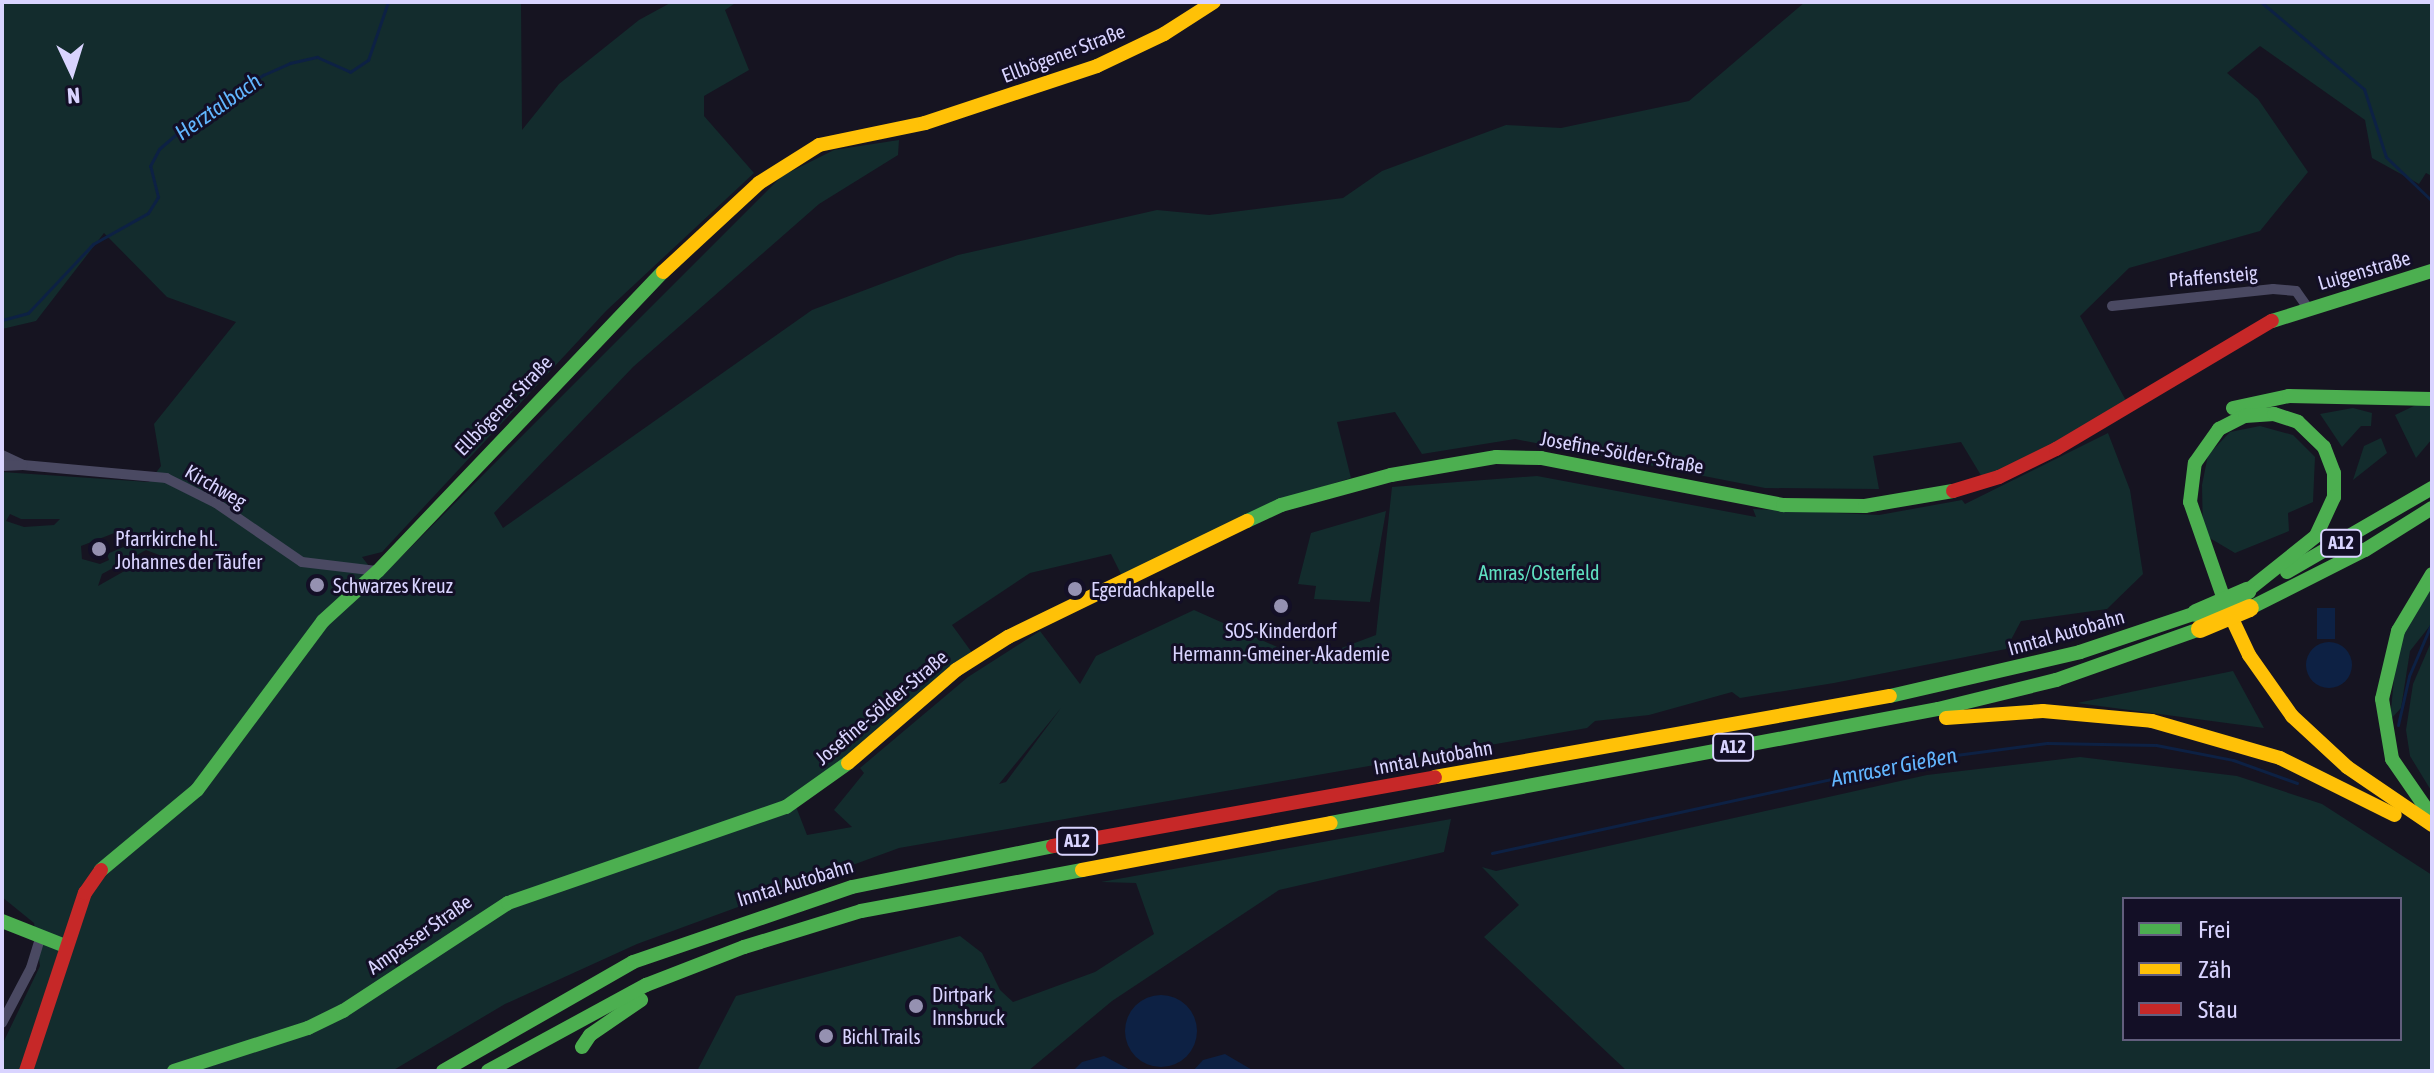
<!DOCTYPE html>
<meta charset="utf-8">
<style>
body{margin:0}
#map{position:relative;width:2434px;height:1073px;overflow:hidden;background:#161421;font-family:"Asap Condensed",sans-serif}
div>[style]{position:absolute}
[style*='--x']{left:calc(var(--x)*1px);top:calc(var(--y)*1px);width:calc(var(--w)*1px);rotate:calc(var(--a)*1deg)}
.green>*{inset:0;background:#132c2d}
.water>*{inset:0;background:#0d2144;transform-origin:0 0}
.round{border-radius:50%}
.stream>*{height:3px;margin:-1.5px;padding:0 1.5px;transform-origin:1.5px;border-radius:1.5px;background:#0d2144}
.street>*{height:10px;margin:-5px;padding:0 5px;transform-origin:5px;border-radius:5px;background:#4a4962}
.fast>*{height:14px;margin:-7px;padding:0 7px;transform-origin:7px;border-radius:7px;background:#4caf50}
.slow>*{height:14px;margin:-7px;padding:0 7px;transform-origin:7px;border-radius:7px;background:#ffc107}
.jam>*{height:14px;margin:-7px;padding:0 7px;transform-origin:7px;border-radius:7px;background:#c62828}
.fast-bridge>*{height:18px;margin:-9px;padding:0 9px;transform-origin:9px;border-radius:9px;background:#4caf50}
.slow-bridge>*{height:18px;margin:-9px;padding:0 9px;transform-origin:9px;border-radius:9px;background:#ffc107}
.dots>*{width:22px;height:22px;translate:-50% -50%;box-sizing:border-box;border:4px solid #130f26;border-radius:50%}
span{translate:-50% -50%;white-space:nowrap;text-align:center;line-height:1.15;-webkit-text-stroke:6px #130f26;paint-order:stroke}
.shield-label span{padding:2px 6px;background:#130f26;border:2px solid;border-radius:6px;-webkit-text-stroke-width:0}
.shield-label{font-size:18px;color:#d9d4ff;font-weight:700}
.street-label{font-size:20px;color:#d9d4ff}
.poi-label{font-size:20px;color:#d9d4ff}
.left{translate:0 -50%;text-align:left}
.park-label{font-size:20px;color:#5fe0c0}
.water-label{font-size:22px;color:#62b6ff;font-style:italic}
.frame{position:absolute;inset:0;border:4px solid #d9d4ff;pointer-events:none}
.legend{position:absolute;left:2122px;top:897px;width:280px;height:144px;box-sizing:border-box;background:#130f26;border:2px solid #625e7d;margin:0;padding:10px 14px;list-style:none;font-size:24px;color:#d9d4ff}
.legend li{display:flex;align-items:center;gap:16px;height:40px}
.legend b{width:40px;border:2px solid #625e7d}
.north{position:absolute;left:32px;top:32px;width:80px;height:80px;-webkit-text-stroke:6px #130f26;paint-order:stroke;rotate:176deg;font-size:22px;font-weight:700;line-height:32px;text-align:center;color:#d9d4ff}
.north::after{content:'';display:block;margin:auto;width:28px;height:36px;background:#d9d4ff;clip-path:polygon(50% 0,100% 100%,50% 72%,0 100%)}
</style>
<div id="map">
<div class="green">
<i style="clip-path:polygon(evenodd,2px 2px,521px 2px,522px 130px,559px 84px,639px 20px,672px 2px,737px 2px,725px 10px,749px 70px,704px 96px,704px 116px,754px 173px,606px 311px,382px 552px,362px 557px,379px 579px,782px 176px,834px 150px,899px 140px,898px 155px,819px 204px,633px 367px,494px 513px,503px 528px,812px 310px,958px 255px,1157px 210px,1209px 215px,1343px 198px,1382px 171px,1506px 125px,1561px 128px,1689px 101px,1805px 2px,2432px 2px,2432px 176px,2426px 173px,2419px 184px,2372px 158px,2365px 120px,2260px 46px,2227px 73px,2258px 99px,2308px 172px,2260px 231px,2129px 268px,2080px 316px,2130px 408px,1985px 482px,1961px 442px,1873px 456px,1879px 489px,1765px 488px,1515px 439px,1422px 454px,1395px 412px,1337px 422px,1351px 478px,1296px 495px,1122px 576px,1111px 554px,1030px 573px,952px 625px,973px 654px,793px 799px,807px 835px,852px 827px,834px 810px,864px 773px,860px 768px,968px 677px,1040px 631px,1080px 684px,1096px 656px,1194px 610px,1284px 650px,1328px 653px,1376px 635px,1392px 487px,1537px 476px,1756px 517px,1753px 509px,1879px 515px,1962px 500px,1965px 504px,2108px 433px,2130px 490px,2143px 574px,2107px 609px,2021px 621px,2006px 649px,1834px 683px,1740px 698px,1732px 692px,1649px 715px,1595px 721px,1587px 728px,899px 848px,637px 944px,505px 1004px,392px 1071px,2px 1071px,2px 1045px,40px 966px,34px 923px,2px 897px,2px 472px,149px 482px,161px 466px,154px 424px,236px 322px,167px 297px,104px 233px,36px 321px,2px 329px,2px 2px,10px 514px,21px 519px,60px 519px,54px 525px,24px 527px,6px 521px,10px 514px,2px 2px,122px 530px,128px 545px,107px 554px,109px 560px,100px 564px,82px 559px,81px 546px,122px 530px,2px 2px,146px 550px,175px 561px,179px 572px,144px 560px,98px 586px,102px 574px,146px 550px,2px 2px,1061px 708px,1006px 782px,999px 784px,1061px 708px)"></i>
<i style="clip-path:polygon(2432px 403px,2432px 439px,2416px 458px,2395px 415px,2418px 404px)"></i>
<i style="clip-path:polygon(2353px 408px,2372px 413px,2371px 426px,2361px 426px,2342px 447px,2320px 414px)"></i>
<i style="clip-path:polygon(2260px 426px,2293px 435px,2315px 457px,2313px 502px,2288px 513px,2289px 531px,2235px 553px,2203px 534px,2202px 485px,2208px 455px,2230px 432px)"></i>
<i style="clip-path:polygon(2381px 438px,2387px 453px,2353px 480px,2364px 446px)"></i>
<i style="clip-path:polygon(1386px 511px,1370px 602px,1314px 599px,1316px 586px,1298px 584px,1311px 533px)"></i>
<i style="clip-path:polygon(2432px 584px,2432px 623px,2410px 651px,2401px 708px,2390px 720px,2398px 638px)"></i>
<i style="clip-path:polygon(2432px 640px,2432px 792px,2410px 756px,2406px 730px,2413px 684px)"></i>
<i style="clip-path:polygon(2233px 671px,2264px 728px,2077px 703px)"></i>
<i style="clip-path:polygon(evenodd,2080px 757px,2237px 776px,2322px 804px,2432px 875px,2432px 1071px,1627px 1071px,1484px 937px,1519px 905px,1482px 867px,1496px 871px,1927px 775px,2080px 757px,2124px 899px,2400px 899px,2400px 1039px,2124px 1039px,2124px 899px)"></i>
<i style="clip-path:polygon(1451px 819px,1444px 852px,1279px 890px,1112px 1001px,1028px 1071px,697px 1071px,736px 996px,960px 936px,982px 953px,1000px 990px,1013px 1002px,1095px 972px,1154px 934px,1136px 883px,1101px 882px)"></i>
</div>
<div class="water">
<i style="left:2317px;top:608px;width:18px;height:31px"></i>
<i class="round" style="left:2306px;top:642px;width:46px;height:46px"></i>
<i class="round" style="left:1125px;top:995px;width:72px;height:72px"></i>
<i style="clip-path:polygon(1225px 1054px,1254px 1071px,1193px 1071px,1203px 1060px)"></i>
<i style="clip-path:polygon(1104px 1056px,1132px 1071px,1073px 1071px,1082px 1062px)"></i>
</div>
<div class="stream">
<i style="--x:2261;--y:2;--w:135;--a:40.2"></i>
<i style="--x:2364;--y:89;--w:71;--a:72.1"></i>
<i style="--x:2386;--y:157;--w:64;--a:43.7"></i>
<i style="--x:2;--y:320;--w:27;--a:-15"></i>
<i style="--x:28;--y:313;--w:95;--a:-46.7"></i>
<i style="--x:93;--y:244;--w:63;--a:-29.4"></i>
<i style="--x:148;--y:213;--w:19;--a:-58"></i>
<i style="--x:158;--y:197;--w:32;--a:-104"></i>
<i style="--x:150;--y:166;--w:19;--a:-62"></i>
<i style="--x:159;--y:149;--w:33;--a:-41"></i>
<i style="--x:184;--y:127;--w:95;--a:-33.4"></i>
<i style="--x:263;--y:75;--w:30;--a:-24"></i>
<i style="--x:290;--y:63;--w:28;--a:-13"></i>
<i style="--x:317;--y:57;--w:36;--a:24"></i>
<i style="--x:350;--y:72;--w:22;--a:-34"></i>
<i style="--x:368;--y:60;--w:61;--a:-71"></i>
<i style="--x:2398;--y:725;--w:50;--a:-77.3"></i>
<i style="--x:2409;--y:676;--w:59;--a:-66.9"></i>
<i style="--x:1492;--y:853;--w:436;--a:-12.3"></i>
<i style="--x:1918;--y:760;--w:130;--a:-7.5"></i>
<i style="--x:2047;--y:743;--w:109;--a:1.1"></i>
<i style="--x:2156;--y:745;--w:78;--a:11"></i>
<i style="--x:2233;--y:760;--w:68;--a:19.8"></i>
</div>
<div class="street">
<i style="--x:2112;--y:306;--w:162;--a:-6"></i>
<i style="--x:2273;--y:289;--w:23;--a:5"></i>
<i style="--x:2296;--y:291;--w:21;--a:55"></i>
<i style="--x:2;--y:455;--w:23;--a:25"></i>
<i style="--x:23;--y:465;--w:144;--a:5.2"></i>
<i style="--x:166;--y:478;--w:56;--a:26.6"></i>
<i style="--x:216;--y:503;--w:104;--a:34.5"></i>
<i style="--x:302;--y:562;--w:77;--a:6.8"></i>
<i style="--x:2;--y:466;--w:21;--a:-3"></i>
<i style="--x:2;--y:1023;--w:62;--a:-62.2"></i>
<i style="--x:31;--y:968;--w:31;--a:-73"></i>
</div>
<div class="fast">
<i style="--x:2272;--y:321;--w:168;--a:-17.4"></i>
<i style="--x:2233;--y:408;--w:57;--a:-12.1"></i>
<i style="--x:2289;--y:396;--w:143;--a:1.2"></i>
<i style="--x:1247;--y:521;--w:38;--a:-25"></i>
<i style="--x:1281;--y:505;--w:114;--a:-15.3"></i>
<i style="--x:1391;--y:475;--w:107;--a:-9.7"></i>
<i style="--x:1496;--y:457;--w:45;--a:1.3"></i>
<i style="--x:1541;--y:458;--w:247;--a:11"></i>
<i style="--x:1783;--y:505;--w:82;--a:0.7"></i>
<i style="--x:1865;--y:506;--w:89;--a:-9.7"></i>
<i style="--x:2287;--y:572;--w:168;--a:-30.1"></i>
<i style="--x:2432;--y:574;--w:66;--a:120.8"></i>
<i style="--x:2398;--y:631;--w:70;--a:103.2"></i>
<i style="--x:2382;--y:699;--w:61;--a:80.5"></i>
<i style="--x:2392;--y:759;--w:70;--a:55.4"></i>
<i style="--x:2227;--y:608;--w:112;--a:-109.2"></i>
<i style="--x:2190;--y:502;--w:39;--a:-83"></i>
<i style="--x:2195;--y:463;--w:42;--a:-54.8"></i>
<i style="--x:2219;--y:429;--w:29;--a:-27"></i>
<i style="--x:2245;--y:416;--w:29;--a:-4"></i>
<i style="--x:2274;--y:414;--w:25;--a:18"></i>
<i style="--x:2298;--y:422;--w:36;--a:44"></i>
<i style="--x:2324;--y:447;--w:28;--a:69"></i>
<i style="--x:2334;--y:473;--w:24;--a:90"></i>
<i style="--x:2334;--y:497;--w:43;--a:114.8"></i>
<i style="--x:2316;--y:536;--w:88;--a:141.4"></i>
<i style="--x:2250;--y:608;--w:129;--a:-26.8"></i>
<i style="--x:2365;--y:550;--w:79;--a:-32.1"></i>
<i style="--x:1890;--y:696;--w:195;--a:-13"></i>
<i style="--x:2080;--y:652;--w:122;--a:-18.6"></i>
<i style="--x:1331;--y:823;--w:618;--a:-10.64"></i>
<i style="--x:1938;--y:709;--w:122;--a:-13.8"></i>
<i style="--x:2056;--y:680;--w:153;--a:-19.5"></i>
<i style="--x:101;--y:870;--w:125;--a:-39.8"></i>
<i style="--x:197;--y:790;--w:211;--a:-53.3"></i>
<i style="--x:323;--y:621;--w:74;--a:-42.3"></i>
<i style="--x:378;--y:571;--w:413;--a:-46.4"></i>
<i style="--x:2;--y:921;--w:68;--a:21.6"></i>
<i style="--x:582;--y:1047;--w:14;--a:-56"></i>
<i style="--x:590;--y:1035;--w:62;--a:-34.5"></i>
<i style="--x:174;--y:1071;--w:141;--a:-17.8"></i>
<i style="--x:308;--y:1028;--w:39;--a:-26"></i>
<i style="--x:343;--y:1011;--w:197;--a:-33.2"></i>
<i style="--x:508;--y:903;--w:294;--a:-19.1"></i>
<i style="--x:786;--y:807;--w:76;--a:-35.4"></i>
<i style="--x:443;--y:1071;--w:219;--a:-29.8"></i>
<i style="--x:633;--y:962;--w:231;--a:-18.9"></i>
<i style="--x:852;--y:887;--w:205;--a:-11.5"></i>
<i style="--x:488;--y:1071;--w:180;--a:-28.6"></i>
<i style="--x:646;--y:985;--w:105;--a:-21.2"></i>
<i style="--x:744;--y:947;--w:122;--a:-17.1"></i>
<i style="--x:861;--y:911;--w:225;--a:-10.5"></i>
</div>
<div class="slow">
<i style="--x:663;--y:272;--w:131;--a:-42.8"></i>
<i style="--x:759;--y:183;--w:71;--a:-32.3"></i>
<i style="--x:819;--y:145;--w:108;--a:-11.7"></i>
<i style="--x:925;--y:123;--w:181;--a:-18.3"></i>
<i style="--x:1097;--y:66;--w:74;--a:-25.5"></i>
<i style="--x:1164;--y:34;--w:59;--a:-32.6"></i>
<i style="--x:2227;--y:608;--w:52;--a:64.9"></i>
<i style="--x:2249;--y:655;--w:75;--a:54.8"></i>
<i style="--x:2292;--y:716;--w:75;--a:42.8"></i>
<i style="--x:2347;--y:767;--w:103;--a:34.3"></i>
<i style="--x:1946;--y:718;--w:97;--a:-4.1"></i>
<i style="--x:2043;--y:711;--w:109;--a:5.2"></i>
<i style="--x:2152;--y:721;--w:133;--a:16.1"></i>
<i style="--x:2280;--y:758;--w:128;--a:26.4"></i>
<i style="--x:848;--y:763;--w:143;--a:-40.7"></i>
<i style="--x:956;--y:670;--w:62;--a:-32.4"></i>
<i style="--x:1008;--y:637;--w:266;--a:-25.9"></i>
<i style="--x:1435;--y:777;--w:462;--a:-10.1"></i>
<i style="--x:1082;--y:870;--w:253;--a:-10.7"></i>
</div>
<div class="jam">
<i style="--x:1953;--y:491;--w:48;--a:-16.9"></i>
<i style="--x:1999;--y:477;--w:64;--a:-26.2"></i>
<i style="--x:2056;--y:449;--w:251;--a:-30.7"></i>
<i style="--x:1053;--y:846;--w:388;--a:-10.2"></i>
<i style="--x:26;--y:1071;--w:188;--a:-71.7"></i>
<i style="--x:85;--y:893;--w:28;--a:-55"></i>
</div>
<div class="fast-bridge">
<i style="--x:2196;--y:613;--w:56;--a:-23.3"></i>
</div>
<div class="slow-bridge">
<i style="--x:2200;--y:629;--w:54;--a:-22.8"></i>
</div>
<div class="dots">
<i style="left:99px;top:549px;background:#9591b1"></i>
<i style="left:317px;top:585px;background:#9591b1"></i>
<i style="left:1075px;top:589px;background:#9591b1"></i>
<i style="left:1281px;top:606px;background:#9591b1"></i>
<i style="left:916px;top:1006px;background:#9591b1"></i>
<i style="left:826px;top:1036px;background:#9591b1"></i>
</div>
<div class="shield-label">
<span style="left:2341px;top:543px">A12</span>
<span style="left:1733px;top:747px">A12</span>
<span style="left:1077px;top:841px">A12</span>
</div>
<div class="street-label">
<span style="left:1063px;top:53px;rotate:-21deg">Ellbögener Straße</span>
<span style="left:2364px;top:270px;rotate:-16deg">Luigenstraße</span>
<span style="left:2213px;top:276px;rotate:-5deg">Pfaffensteig</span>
<span style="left:503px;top:405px;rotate:-46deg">Ellbögener Straße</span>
<span style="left:1622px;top:452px;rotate:10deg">Josefine-Sölder-Straße</span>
<span style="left:216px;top:486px;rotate:30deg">Kirchweg</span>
<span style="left:2066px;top:632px;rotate:-16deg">Inntal Autobahn</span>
<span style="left:881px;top:707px;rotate:-40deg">Josefine-Sölder-Straße</span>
<span style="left:1433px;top:757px;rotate:-10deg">Inntal Autobahn</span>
<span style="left:795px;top:882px;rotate:-17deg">Inntal Autobahn</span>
<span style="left:419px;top:934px;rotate:-35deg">Ampasser Straße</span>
</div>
<div class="poi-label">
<span class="left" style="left:115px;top:550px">Pfarrkirche hl.<br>Johannes der Täufer</span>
<span class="left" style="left:333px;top:585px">Schwarzes Kreuz</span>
<span class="left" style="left:1091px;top:589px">Egerdachkapelle</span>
<span style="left:1281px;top:642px">SOS-Kinderdorf<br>Hermann-Gmeiner-Akademie</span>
<span class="left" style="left:932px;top:1006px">Dirtpark<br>Innsbruck</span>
<span class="left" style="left:842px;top:1036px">Bichl Trails</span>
</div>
<div class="park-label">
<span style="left:1539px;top:572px">Amras/Osterfeld</span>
</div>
<div class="water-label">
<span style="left:218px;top:107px;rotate:-35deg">Herztalbach</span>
<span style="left:1894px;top:767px;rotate:-11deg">Amraser Gießen</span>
</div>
<div class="frame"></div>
<ul class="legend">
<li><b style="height:10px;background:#4caf50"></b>Frei</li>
<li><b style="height:10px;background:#ffc107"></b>Zäh</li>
<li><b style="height:10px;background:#c62828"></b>Stau</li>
</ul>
<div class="north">N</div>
</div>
